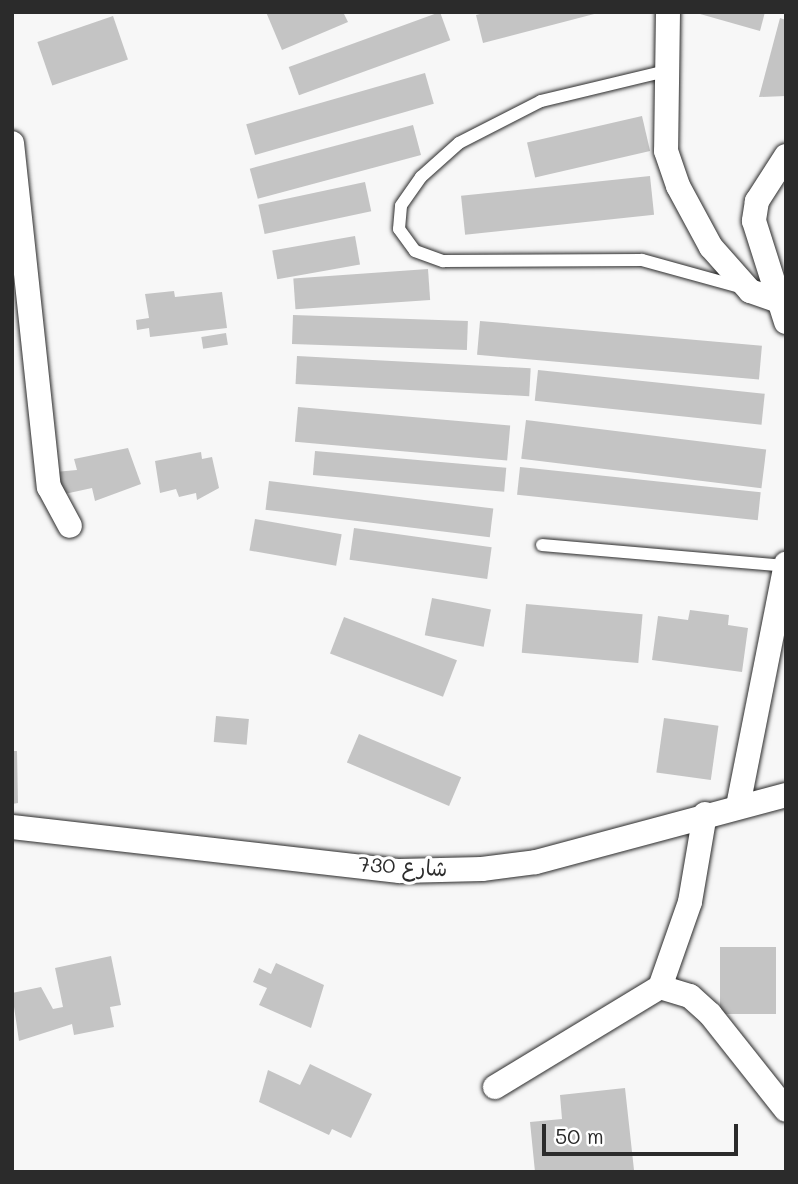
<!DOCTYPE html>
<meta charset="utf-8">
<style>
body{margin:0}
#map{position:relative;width:798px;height:1184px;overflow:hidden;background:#f7f7f7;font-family:Mali,"Playpen Sans Arabic",sans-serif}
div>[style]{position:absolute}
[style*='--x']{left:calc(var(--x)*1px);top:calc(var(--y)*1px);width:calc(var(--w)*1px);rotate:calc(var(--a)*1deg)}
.building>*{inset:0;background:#c4c4c4;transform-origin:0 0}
.roads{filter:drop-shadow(0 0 2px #2b2b2b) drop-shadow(0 0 2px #2b2b2b)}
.service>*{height:12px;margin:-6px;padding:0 6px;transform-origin:6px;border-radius:6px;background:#fff}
.minor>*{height:24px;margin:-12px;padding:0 12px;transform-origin:12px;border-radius:12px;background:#fff}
span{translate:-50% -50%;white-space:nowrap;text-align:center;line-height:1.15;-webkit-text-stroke:6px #fff;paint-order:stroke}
.street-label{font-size:21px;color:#2b2b2b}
.frame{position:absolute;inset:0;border:14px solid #2b2b2b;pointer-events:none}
.scale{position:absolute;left:542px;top:1124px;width:196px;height:32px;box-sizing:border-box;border:4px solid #2b2b2b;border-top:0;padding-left:9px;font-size:21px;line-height:24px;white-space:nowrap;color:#2b2b2b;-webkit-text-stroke:5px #fff;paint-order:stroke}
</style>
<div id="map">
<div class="building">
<i style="clip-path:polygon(266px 12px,343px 12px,348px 22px,282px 50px)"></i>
<i style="left:440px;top:12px;width:30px;height:161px;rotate:70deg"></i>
<i style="clip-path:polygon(488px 12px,598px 12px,598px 13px,483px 43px,476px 15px)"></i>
<i style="clip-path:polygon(693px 12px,765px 12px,760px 31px)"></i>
<i style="left:113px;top:16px;width:46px;height:80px;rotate:71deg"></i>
<i style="clip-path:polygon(780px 18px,786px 20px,786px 96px,759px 97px)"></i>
<i style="left:425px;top:73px;width:32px;height:186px;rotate:74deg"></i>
<i style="left:642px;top:116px;width:36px;height:118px;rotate:77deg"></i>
<i style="left:413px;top:125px;width:31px;height:169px;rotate:75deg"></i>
<i style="left:650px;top:176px;width:39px;height:190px;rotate:84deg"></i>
<i style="left:365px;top:182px;width:30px;height:109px;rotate:78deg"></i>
<i style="left:355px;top:236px;width:29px;height:84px;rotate:80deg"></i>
<i style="left:428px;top:269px;width:31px;height:135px;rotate:86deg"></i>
<i style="clip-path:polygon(174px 291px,175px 297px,222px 292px,227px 328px,150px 337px,149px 328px,137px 330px,136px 320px,149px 318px,145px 294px)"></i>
<i style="left:293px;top:315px;width:175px;height:29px;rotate:2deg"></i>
<i style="left:480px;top:321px;width:283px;height:34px;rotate:5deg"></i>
<i style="left:226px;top:333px;width:12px;height:25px;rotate:81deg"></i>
<i style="left:297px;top:356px;width:234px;height:28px;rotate:3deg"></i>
<i style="left:538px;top:370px;width:228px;height:31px;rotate:6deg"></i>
<i style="left:298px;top:407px;width:213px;height:35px;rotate:5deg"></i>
<i style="left:526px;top:420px;width:242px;height:39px;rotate:7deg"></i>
<i style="clip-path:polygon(128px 448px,141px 484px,95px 501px,92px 488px,60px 495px,55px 472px,77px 470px,74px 459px)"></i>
<i style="left:315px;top:451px;width:192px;height:24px;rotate:5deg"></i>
<i style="clip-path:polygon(201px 452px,202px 459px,212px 457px,219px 488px,197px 500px,196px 493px,179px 497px,176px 489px,160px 493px,155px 461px)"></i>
<i style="left:520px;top:467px;width:242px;height:28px;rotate:6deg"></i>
<i style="left:269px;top:481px;width:226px;height:29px;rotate:7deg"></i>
<i style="left:255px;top:519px;width:88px;height:32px;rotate:10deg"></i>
<i style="left:354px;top:528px;width:139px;height:32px;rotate:8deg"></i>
<i style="left:432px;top:598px;width:60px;height:38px;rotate:11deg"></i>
<i style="left:526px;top:604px;width:117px;height:49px;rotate:5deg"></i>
<i style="clip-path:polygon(690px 610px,729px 615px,728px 625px,748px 628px,742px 672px,652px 660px,658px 616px,688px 620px)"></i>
<i style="left:344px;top:617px;width:121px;height:39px;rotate:21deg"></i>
<i style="left:216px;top:716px;width:33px;height:26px;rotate:5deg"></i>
<i style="left:664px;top:718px;width:55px;height:55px;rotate:8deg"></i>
<i style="left:359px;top:734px;width:111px;height:31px;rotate:23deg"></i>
<i style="clip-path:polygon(12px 751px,17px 751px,18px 803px,12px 804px)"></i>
<i style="left:720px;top:947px;width:56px;height:67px"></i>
<i style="clip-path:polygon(111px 956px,121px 1005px,110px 1007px,114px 1027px,74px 1035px,72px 1024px,19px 1041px,12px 993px,41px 987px,53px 1009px,63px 1007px,55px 968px)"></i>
<i style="clip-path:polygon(276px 963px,324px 985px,311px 1028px,259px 1005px,267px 988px,253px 982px,259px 968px,271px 974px)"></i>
<i style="clip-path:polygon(310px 1064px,372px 1094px,351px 1138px,332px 1129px,329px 1135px,259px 1102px,268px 1070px,300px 1085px)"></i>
<i style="clip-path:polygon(625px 1088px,634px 1170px,535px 1172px,530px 1122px,562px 1119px,560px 1095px)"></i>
</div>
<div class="roads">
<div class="service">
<i style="--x:666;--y:71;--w:129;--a:166.5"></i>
<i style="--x:541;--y:101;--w:92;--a:152.9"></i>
<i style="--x:459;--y:143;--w:51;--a:138.2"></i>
<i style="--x:421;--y:177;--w:35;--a:125"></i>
<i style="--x:401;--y:206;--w:23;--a:95"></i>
<i style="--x:399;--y:229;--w:27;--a:54"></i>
<i style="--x:415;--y:251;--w:30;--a:20"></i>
<i style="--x:443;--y:261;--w:199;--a:-0.3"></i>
<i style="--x:642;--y:260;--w:102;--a:15.4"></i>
<i style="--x:542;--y:545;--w:244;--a:4.9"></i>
</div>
<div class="minor">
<i style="--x:668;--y:12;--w:139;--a:90.8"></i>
<i style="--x:666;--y:151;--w:37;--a:71"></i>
<i style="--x:678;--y:186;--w:69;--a:61.6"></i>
<i style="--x:711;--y:247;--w:59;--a:48.4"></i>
<i style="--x:750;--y:291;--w:28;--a:19"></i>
<i style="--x:12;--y:143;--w:346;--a:83.9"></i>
<i style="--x:49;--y:487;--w:44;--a:61.7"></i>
<i style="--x:786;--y:156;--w:54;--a:122.8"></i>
<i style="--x:757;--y:201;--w:20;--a:99"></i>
<i style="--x:754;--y:221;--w:106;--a:72.4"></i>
<i style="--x:738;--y:806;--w:247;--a:-78.8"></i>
<i style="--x:705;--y:814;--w:89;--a:99.7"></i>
<i style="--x:690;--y:902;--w:90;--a:109.4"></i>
<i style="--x:660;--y:987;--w:31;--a:17"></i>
<i style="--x:690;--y:996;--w:27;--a:42"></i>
<i style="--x:710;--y:1014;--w:122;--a:51.6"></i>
<i style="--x:12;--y:827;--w:390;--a:6.5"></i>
<i style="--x:400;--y:871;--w:82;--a:-1.4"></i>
<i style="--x:482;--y:869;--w:54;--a:-7.4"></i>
<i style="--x:536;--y:862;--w:259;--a:-15"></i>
<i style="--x:495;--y:1087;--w:193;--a:-31.2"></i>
</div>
</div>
<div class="street-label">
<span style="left:403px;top:866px;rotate:3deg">شارع 730</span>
</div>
<div class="frame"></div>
<div class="scale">50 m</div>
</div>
